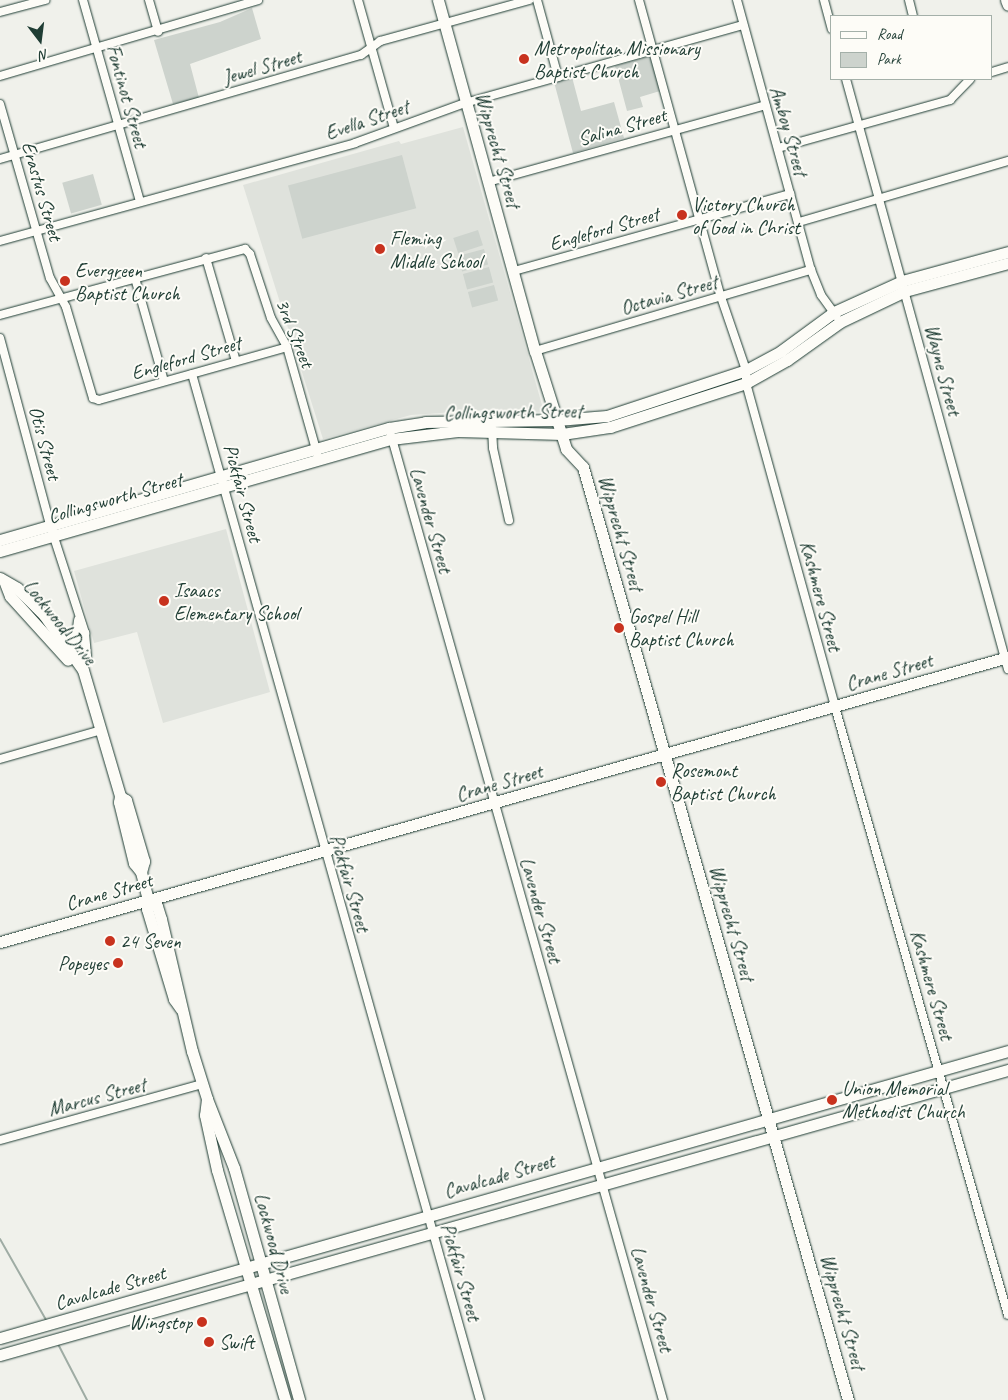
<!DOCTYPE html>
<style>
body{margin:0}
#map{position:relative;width:1008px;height:1400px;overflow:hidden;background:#f0f1eb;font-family:Caveat,sans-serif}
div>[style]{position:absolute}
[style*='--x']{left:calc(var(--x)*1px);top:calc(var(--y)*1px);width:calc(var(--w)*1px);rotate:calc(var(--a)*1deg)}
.built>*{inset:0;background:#dfe2dc}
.green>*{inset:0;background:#cdd3cd;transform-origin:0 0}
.stream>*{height:2px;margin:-1px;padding:0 1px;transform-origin:1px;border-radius:1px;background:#9faca4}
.roads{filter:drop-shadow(0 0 1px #1f3d34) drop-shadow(0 0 1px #1f3d34)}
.street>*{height:8px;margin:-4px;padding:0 4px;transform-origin:4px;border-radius:4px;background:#fdfcf7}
.secondary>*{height:11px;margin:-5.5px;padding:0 5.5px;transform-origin:5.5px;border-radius:5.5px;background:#fdfcf7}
.dots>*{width:14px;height:14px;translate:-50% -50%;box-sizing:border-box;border:2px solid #fdfcf7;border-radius:50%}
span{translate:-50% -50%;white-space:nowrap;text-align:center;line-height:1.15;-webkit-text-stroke:4px #fdfcf7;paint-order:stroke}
.poi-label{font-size:20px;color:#1f3d34}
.left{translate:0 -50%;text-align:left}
.right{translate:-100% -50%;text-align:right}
.street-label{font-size:20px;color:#1f3d34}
.legend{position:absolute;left:830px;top:15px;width:162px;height:65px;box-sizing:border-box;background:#fdfcf7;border:1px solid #a4b0a9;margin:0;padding:6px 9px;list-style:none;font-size:15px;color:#1f3d34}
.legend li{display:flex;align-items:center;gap:10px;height:25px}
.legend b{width:25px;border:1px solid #a4b0a9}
.north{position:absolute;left:15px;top:15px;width:50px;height:50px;-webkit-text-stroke:4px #fdfcf7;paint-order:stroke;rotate:165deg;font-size:14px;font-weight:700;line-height:20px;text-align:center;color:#1f3d34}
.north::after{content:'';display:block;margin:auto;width:18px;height:22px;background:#1f3d34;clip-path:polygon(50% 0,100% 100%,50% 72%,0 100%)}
</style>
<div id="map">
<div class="built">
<i style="clip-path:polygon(463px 127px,544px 412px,484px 410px,411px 415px,323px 439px,243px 185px,399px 141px,401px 144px)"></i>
<i style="clip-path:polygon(226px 529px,270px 692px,163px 723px,137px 632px,94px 643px,74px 571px)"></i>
</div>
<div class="green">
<i style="clip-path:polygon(252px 8px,261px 39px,190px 64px,199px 98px,173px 104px,154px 40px,220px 22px)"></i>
<i style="clip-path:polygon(650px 56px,660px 91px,640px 97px,643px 107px,627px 111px,615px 66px)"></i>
<i style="clip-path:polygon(572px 77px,581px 111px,614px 102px,624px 138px,573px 153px,554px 82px)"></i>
<i style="left:402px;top:155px;width:55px;height:118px;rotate:75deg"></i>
<i style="left:93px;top:174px;width:32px;height:32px;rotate:74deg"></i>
<i style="left:478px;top:230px;width:16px;height:26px;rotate:72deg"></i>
<i style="left:484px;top:249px;width:16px;height:27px;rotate:75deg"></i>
<i style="left:489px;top:267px;width:16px;height:27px;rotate:75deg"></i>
<i style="left:494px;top:285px;width:16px;height:27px;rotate:75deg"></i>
</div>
<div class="stream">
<i style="--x:0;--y:1239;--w:93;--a:60.4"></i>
<i style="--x:58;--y:1344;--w:63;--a:62.6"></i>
</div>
<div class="roads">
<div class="street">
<i style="--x:83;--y:0;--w:209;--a:74.2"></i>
<i style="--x:149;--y:0;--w:33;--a:74"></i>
<i style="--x:358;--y:0;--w:133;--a:74.3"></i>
<i style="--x:537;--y:0;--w:80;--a:74.7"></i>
<i style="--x:639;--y:0;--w:308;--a:74.6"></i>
<i style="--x:721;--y:297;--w:77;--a:71.1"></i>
<i style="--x:746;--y:370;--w:13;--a:90"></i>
<i style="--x:746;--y:383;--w:336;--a:74.6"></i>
<i style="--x:835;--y:707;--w:632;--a:74.12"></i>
<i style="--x:737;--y:0;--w:280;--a:74.7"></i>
<i style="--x:811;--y:270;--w:27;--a:68"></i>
<i style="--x:821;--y:295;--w:26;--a:54"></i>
<i style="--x:824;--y:0;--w:30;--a:75"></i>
<i style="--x:909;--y:0;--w:16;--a:76"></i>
<i style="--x:0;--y:12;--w:47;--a:-14.9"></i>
<i style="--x:992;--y:72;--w:17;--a:-17"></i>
<i style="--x:0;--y:76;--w:269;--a:-16.4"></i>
<i style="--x:846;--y:79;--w:612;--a:74.65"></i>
<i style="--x:0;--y:104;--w:181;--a:74"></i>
<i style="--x:50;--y:278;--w:33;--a:61"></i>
<i style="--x:66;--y:307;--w:95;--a:73.5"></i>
<i style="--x:93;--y:398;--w:6;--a:18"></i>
<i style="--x:99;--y:400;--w:195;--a:-15.7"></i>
<i style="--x:778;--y:148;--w:179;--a:-15.6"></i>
<i style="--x:950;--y:100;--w:29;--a:-46"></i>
<i style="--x:0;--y:159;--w:376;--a:-16.1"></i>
<i style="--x:361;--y:55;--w:24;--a:-36"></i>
<i style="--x:380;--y:41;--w:155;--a:-15.4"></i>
<i style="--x:488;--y:182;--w:288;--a:-15.5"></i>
<i style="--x:799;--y:222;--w:218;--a:-16.3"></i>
<i style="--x:0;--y:241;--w:368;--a:-15.4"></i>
<i style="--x:355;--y:143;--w:117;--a:-20"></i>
<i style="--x:465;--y:103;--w:289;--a:-15.7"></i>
<i style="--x:206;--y:258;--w:107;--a:73.8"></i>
<i style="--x:514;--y:271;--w:287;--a:-15.6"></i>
<i style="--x:135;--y:278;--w:107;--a:74.3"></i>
<i style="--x:0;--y:315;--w:254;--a:-15.1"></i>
<i style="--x:245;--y:249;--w:7;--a:45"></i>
<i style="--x:250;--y:254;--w:67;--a:71.8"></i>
<i style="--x:271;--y:318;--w:33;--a:61"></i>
<i style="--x:287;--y:347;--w:110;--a:74.2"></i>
<i style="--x:0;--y:338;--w:194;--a:75"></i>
<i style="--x:50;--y:525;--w:114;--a:72"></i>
<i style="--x:85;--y:633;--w:23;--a:85"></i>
<i style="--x:87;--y:656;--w:15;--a:106"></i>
<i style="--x:535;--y:351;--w:288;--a:-16.4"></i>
<i style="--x:192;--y:374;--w:1066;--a:74.32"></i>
<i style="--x:492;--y:428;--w:20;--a:87"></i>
<i style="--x:493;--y:448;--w:74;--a:77.5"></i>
<i style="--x:391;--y:435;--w:1003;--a:74.26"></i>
<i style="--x:61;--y:645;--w:18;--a:-34"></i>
<i style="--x:76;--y:635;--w:15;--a:-82"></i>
<i style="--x:64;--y:651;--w:28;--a:-41"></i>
<i style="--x:0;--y:759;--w:106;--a:-15.9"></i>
<i style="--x:0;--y:1140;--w:210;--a:-15.5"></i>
</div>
<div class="secondary">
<i style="--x:438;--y:0;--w:364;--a:74.6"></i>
<i style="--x:535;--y:351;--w:103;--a:72.4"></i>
<i style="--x:566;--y:449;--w:25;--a:47"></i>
<i style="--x:583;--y:467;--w:970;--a:74.14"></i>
<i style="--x:1006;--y:0;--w:5;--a:68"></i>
<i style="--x:0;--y:540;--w:405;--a:-16.1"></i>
<i style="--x:389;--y:428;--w:36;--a:-9"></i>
<i style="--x:425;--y:422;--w:132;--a:-0.9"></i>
<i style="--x:557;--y:420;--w:50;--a:-4.6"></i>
<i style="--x:607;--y:416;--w:146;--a:-18.3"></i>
<i style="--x:746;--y:370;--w:40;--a:-28"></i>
<i style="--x:781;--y:351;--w:66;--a:-36.3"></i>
<i style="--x:834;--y:312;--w:75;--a:-24.5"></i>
<i style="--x:902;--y:281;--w:110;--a:-15.3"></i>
<i style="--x:0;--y:551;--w:407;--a:-16"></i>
<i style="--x:391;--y:439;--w:67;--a:-6.8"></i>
<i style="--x:458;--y:431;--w:104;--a:1.7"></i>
<i style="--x:562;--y:434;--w:49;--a:-8.3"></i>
<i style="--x:610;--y:427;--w:143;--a:-17.9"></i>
<i style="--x:746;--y:383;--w:47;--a:-29.3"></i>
<i style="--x:787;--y:360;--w:65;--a:-35.6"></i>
<i style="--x:840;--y:322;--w:72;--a:-25.5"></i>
<i style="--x:905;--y:291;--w:107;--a:-15.2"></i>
<i style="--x:0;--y:578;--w:20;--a:30"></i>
<i style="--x:17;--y:588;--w:38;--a:45"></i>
<i style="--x:44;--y:615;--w:67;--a:54.7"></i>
<i style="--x:83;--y:670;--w:131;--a:73.6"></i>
<i style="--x:120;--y:796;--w:6;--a:99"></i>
<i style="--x:119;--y:802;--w:63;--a:76.2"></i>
<i style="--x:134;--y:863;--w:11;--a:52"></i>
<i style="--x:141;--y:872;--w:30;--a:76"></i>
<i style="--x:148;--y:901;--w:8;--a:97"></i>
<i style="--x:147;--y:909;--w:94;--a:73.3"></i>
<i style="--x:174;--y:999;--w:12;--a:55"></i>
<i style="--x:5;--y:583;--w:14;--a:69"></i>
<i style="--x:10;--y:596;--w:86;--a:47.8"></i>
<i style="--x:121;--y:797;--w:6;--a:31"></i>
<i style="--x:126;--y:800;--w:64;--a:73.6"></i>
<i style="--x:144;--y:861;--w:11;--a:105"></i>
<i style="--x:148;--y:901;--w:10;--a:29"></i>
<i style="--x:157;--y:906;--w:14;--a:73"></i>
<i style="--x:161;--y:919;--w:136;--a:76.8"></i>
<i style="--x:192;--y:1051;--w:50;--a:72.6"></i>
<i style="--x:207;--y:1099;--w:74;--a:68.6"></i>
<i style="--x:234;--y:1168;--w:241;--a:74.3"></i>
<i style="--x:0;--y:942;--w:1048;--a:-15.79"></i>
<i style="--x:207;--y:1099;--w:16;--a:97"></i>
<i style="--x:205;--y:1115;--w:56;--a:77.7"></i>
<i style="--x:217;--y:1170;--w:240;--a:73.5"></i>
<i style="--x:0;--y:1338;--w:1048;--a:-15.89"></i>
<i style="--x:0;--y:1355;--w:1048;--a:-15.79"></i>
</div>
</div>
<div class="dots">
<i style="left:524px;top:59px;background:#c8321e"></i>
<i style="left:682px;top:215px;background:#c8321e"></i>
<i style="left:380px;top:249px;background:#c8321e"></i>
<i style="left:65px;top:281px;background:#c8321e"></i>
<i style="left:164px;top:601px;background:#c8321e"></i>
<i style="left:619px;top:628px;background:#c8321e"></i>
<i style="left:661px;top:782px;background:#c8321e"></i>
<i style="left:110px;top:941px;background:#c8321e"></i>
<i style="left:118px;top:963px;background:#c8321e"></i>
<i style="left:832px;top:1100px;background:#c8321e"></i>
<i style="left:202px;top:1322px;background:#c8321e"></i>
<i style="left:209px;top:1342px;background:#c8321e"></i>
</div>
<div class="poi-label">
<span class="left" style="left:534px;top:60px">Metropolitan Missionary<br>Baptist Church</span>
<span class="left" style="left:692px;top:216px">Victory Church<br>of God in Christ</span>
<span class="left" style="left:390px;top:250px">Fleming<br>Middle School</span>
<span class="left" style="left:75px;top:282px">Evergreen<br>Baptist Church</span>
<span class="left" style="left:174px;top:602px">Isaacs<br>Elementary School</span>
<span class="left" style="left:629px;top:628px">Gospel Hill<br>Baptist Church</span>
<span class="left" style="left:671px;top:782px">Rosemont<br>Baptist Church</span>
<span class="left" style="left:120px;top:941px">24 Seven</span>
<span class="right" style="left:108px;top:963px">Popeyes</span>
<span class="left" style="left:842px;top:1100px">Union Memorial<br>Methodist Church</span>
<span class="right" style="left:192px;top:1322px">Wingstop</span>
<span class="left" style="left:219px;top:1342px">Swift</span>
</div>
<div class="street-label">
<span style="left:262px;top:67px;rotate:-16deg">Jewel Street</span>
<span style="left:127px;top:96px;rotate:74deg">Fontinot Street</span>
<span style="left:367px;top:120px;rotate:-19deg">Evella Street</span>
<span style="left:622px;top:127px;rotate:-16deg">Salina Street</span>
<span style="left:789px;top:131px;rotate:74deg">Amboy Street</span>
<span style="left:498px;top:150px;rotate:74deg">Wipprecht Street</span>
<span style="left:42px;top:191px;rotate:74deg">Erastus Street</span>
<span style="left:604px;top:229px;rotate:-16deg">Engleford Street</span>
<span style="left:669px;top:295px;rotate:-16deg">Octavia Street</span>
<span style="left:295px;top:333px;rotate:68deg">3rd Street</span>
<span style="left:186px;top:358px;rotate:-16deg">Engleford Street</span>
<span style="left:943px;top:370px;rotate:75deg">Wayne Street</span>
<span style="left:513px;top:412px;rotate:-1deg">Collingsworth Street</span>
<span style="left:45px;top:443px;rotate:75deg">Otis Street</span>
<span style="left:243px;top:493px;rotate:75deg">Pickfair Street</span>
<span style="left:115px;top:498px;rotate:-16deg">Collingsworth Street</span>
<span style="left:431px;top:520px;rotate:74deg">Lavender Street</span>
<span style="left:621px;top:533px;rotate:74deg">Wipprecht Street</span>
<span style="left:821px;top:596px;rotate:75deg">Kashmere Street</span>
<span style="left:60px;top:622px;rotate:51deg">Lockwood Drive</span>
<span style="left:889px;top:672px;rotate:-16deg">Crane Street</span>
<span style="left:499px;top:783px;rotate:-16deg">Crane Street</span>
<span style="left:350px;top:883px;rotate:74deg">Pickfair Street</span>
<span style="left:109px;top:892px;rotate:-16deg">Crane Street</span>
<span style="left:541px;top:910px;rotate:74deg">Lavender Street</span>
<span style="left:732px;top:923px;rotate:74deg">Wipprecht Street</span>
<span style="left:932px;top:985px;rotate:74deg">Kashmere Street</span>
<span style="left:97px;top:1097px;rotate:-15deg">Marcus Street</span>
<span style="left:499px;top:1176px;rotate:-16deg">Cavalcade Street</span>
<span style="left:274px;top:1243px;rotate:75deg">Lockwood Drive</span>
<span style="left:461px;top:1272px;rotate:74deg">Pickfair Street</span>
<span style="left:110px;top:1288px;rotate:-16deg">Cavalcade Street</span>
<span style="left:652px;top:1299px;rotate:74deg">Lavender Street</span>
<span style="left:843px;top:1312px;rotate:74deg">Wipprecht Street</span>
</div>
<ul class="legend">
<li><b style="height:6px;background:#fdfcf7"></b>Road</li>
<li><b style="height:14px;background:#cdd3cd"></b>Park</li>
</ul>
<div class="north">N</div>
</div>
